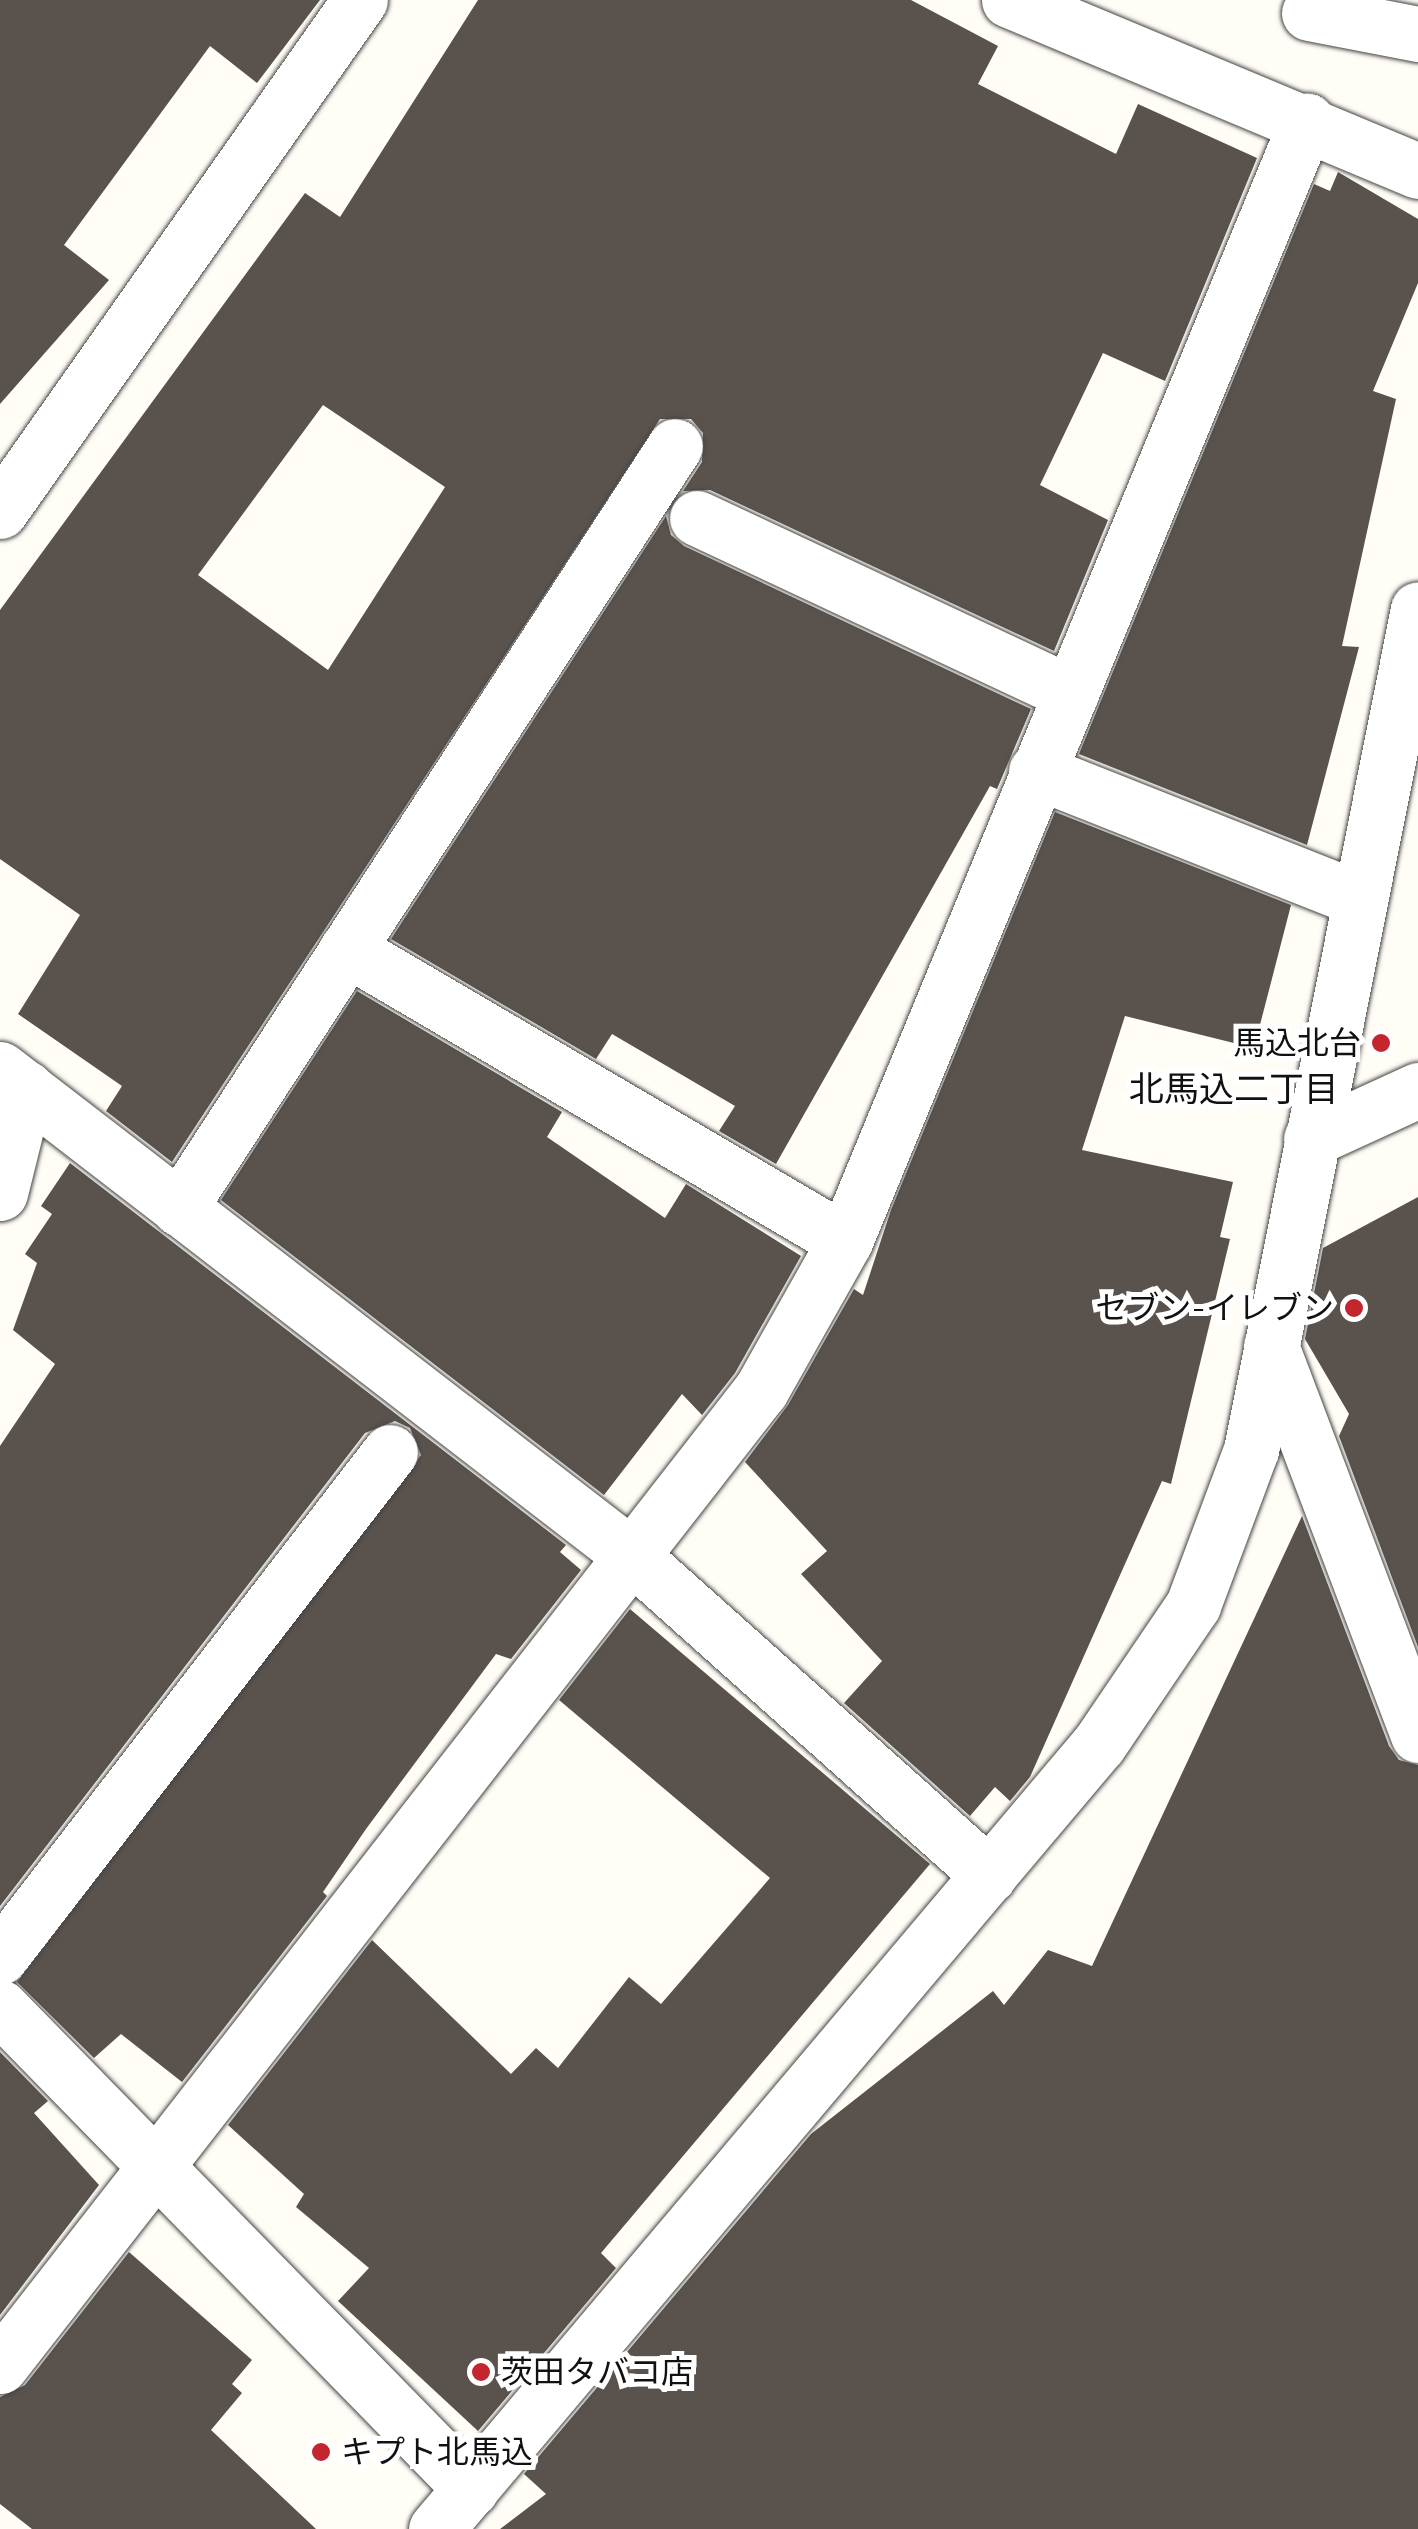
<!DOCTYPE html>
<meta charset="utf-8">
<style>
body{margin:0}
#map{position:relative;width:1418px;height:2529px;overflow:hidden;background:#fffdf5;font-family:Bitter,"Noto Sans JP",serif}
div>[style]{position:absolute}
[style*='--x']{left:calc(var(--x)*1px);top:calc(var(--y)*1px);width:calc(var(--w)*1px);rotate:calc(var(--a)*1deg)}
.building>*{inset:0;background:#5a524d}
.roads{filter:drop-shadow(0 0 2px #444) drop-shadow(0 0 2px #444)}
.minor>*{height:55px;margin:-27.5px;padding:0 27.5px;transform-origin:27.5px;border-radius:27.5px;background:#fff}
.dots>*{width:28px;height:28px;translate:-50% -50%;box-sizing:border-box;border:5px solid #fff;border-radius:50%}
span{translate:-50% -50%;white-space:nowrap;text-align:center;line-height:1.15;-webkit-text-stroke:10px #fff;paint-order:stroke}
.poi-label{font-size:32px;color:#111}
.right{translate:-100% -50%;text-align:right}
.left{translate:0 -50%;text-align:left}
.neighbourhood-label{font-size:35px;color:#111}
</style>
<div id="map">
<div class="building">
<i style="clip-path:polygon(0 0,320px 0,257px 83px,210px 46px,64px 245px,109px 280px,0 404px)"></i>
<i style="clip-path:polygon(evenodd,478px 0,911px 0,998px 46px,978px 84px,1116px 154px,1138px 104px,1257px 158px,1165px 381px,1103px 353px,1040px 485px,1108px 520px,1054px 651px,710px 490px,683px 491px,702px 462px,703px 433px,691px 419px,660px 419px,172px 1162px,106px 1111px,122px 1086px,18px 1014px,80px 915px,0 859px,0 610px,305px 193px,340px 217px,478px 0,323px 405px,445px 487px,328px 670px,198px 575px,323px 405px)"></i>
<i style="clip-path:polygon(1338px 172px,1418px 219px,1418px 283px,1373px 391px,1396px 399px,1342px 646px,1359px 647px,1307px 845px,1079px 754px,1314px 184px,1330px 191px)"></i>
<i style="clip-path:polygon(666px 516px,671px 535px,684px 546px,1031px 709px,997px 789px,990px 786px,776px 1164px,719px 1131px,735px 1106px,612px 1034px,596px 1059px,391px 939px)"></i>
<i style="clip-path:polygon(1055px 812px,1291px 905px,1254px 1048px,1125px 1016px,1082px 1150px,1233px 1182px,1220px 1237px,1230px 1239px,1171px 1484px,1162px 1481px,1030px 1777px,1010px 1801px,995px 1787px,970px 1816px,844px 1703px,882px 1661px,801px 1574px,827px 1551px,745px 1462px,788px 1405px,854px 1289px,863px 1295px,891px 1210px)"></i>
<i style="clip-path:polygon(357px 991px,562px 1112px,547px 1137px,665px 1218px,686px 1184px,801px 1256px,735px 1373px,702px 1415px,682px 1394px,604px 1495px,221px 1200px)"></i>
<i style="clip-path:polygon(70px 1163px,566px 1545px,560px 1552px,581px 1570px,511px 1659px,496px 1654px,366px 1829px,323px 1892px,327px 1896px,182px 2082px,121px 2034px,94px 2058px,17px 1982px,421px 1455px,410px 1428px,395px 1421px,365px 1433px,0 1906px,0 1446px,55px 1364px,13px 1330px,37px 1263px,25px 1254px,52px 1214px,41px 1206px)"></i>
<i style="clip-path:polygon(1418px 1197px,1418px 1647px,1339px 1436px,1349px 1414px,1305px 1339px,1323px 1248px)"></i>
<i style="clip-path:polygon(1302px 1516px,1389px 1746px,1399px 1760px,1418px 1765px,1418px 2529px,500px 2529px,546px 2494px,524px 2474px,811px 2134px,993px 1991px,1004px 2005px,1048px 1950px,1092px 1966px)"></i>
<i style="clip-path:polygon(630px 1609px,930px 1864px,601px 2253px,616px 2268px,478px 2431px,338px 2301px,369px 2268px,296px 2207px,304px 2194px,228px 2125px,372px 1940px,511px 2074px,536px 2048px,558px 2068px,629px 1977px,661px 2004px,770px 1878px,559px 1700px)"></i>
<i style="clip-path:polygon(0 2052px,48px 2101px,34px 2113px,99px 2185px,0 2315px)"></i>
<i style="clip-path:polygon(129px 2252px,252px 2360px,232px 2384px,242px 2393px,211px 2430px,316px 2529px,32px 2529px,0 2504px,0 2397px,25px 2385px)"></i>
</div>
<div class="roads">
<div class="minor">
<i style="--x:1009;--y:0;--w:443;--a:22.7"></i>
<i style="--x:1309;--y:13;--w:111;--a:10.9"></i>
<i style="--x:0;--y:511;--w:625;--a:-54.84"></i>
<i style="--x:697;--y:518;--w:413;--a:25.1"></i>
<i style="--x:1036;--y:771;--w:348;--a:21.6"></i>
<i style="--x:347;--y:949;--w:577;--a:30.39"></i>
<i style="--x:0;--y:1069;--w:798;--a:37.62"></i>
<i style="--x:632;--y:1556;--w:479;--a:41.8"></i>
<i style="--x:1311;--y:1139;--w:118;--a:-24.6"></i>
<i style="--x:0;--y:1193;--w:108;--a:-76.1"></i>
<i style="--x:179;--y:1208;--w:909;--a:-56.94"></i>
<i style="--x:1271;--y:1346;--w:416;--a:69.3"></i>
<i style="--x:0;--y:1957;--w:638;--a:-52.32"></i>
<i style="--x:0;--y:2007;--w:674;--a:45.66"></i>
<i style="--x:0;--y:2366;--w:1238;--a:-52.06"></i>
<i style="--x:761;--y:1390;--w:171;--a:-60.6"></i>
<i style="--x:845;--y:1241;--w:1212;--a:-67.6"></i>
<i style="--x:436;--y:2529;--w:1028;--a:-49.82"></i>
<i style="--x:1099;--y:1744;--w:168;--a:-55.9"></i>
<i style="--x:1193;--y:1605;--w:165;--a:-69.5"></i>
<i style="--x:1251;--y:1450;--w:857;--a:-78.77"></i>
</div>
</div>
<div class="dots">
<i style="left:1381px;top:1043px;background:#c4262e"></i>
<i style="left:1354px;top:1308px;background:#c4262e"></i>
<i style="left:481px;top:2372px;background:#c4262e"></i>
<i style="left:321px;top:2452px;background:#c4262e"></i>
</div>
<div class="poi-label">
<span class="right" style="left:1361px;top:1043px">馬込北台</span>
<span class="right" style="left:1334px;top:1308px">セブン-イレブン</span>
<span class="left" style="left:501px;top:2372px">茨田タバコ店</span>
<span class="left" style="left:341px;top:2452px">キプト北馬込</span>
</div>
<div class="neighbourhood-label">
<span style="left:1234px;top:1089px">北馬込二丁目</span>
</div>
</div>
